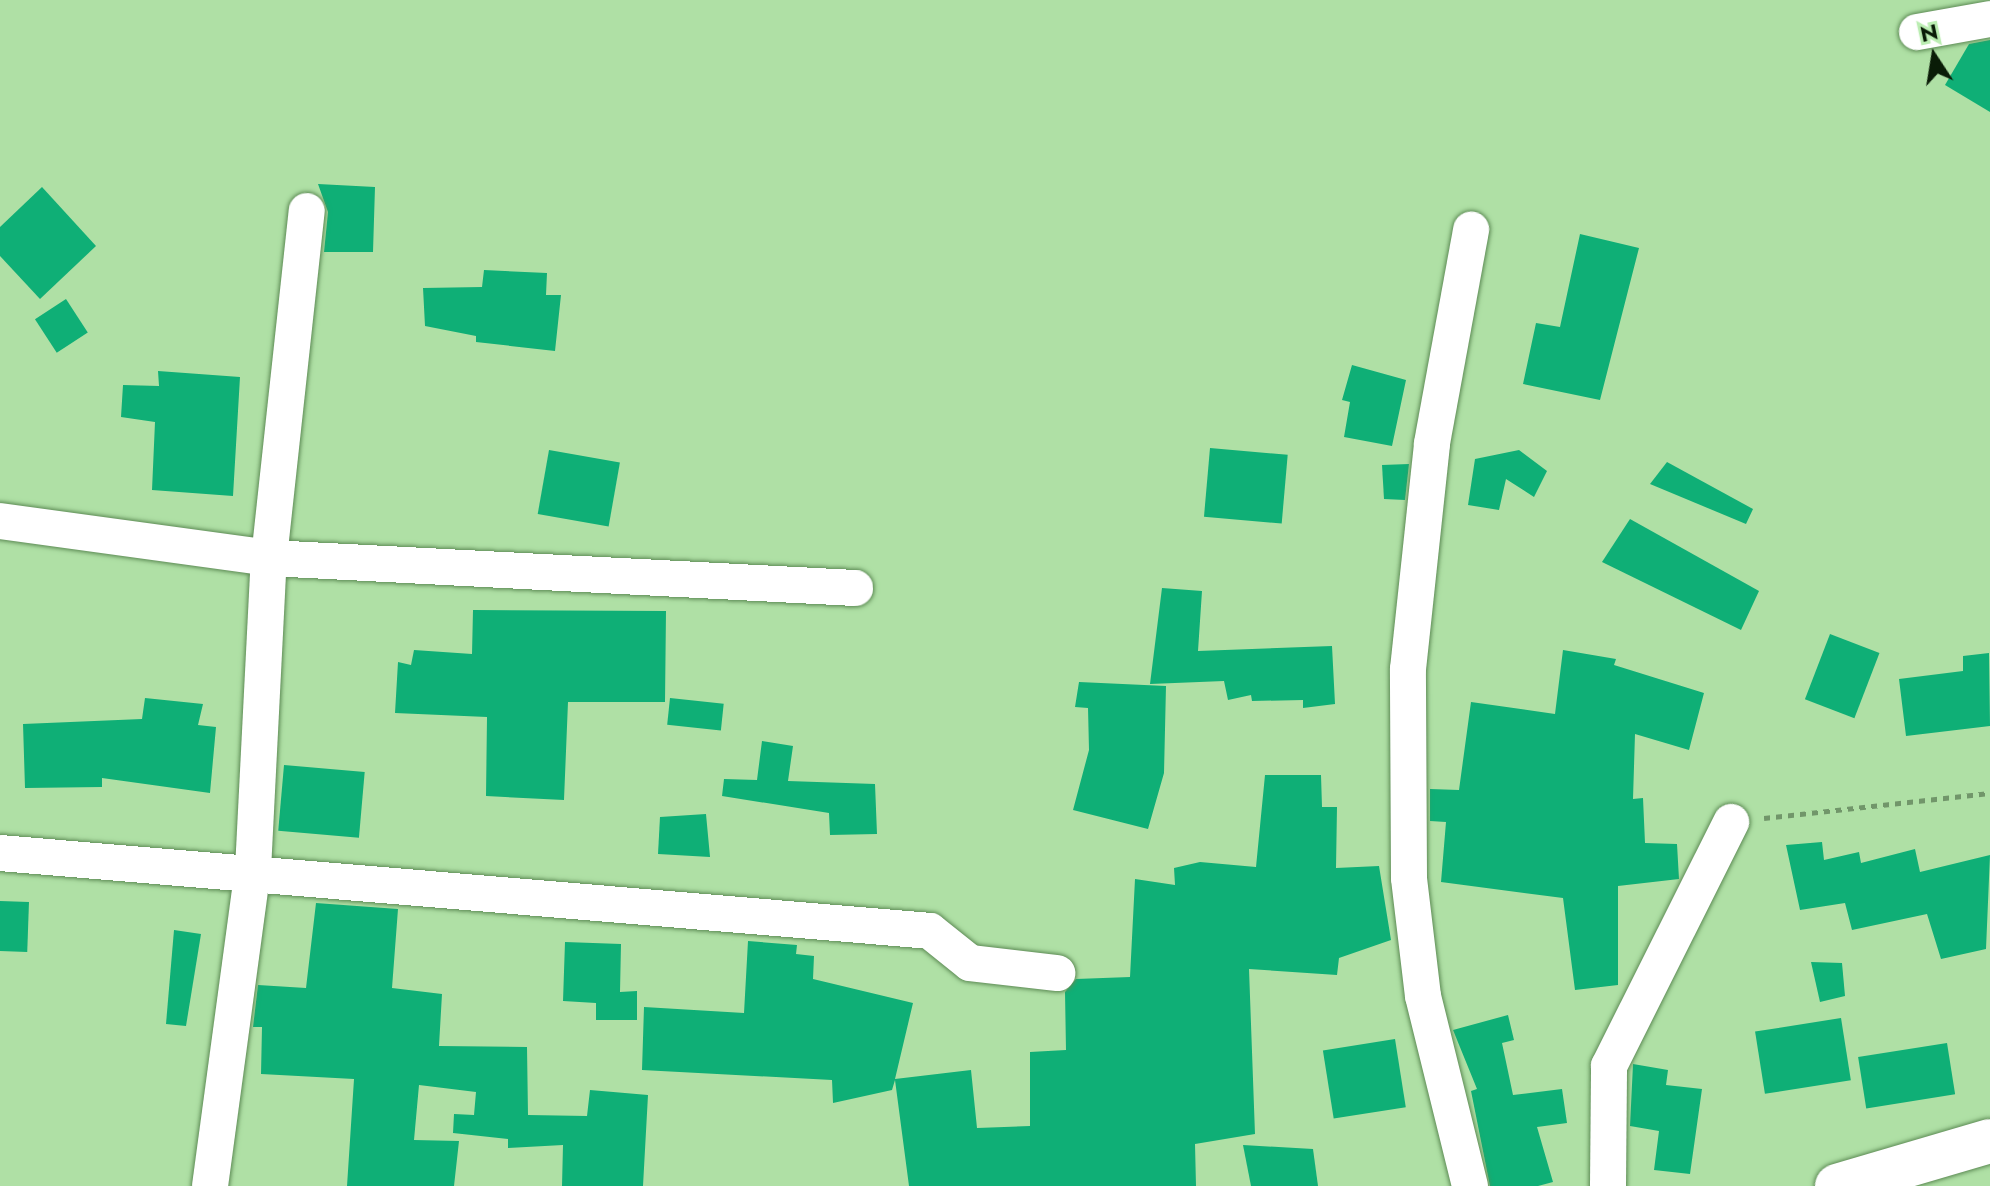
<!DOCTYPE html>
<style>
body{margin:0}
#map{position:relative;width:1990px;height:1186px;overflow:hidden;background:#afe0a5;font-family:Jost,sans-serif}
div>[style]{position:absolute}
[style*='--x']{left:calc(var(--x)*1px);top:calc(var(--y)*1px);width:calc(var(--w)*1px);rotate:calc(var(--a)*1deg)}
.building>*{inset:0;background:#0faf76;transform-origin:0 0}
.path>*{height:5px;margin-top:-2.5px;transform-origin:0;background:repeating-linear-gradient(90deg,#71966a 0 6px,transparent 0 12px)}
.roads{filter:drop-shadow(0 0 2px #5d8b55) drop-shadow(0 0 2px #5d8b55)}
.minor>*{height:36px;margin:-18px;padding:0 18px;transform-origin:18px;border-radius:18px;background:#fff}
.highway>*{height:44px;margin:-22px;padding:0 22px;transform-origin:22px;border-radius:22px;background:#fff}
span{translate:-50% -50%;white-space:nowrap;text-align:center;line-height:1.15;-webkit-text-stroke:7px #bbedb2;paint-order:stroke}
.north{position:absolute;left:1894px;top:16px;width:80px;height:80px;-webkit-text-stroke:6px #bbedb2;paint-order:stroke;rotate:348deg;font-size:22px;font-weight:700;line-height:32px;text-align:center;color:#0a1c07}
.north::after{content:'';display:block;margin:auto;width:28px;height:36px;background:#0a1c07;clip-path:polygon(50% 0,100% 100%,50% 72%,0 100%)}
</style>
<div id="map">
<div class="building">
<i style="clip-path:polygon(1990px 40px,1990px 112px,1945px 85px,1969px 44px)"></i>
<i style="clip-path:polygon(318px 184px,375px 187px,373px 252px,324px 252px,328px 212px)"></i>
<i style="clip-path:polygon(42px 187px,96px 246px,40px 299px,0 256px,0 227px)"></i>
<i style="clip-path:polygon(1580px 234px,1639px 248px,1600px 400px,1523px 384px,1536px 323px,1560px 327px)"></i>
<i style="clip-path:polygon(484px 270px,547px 273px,546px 295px,561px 295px,555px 351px,476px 342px,476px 336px,425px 326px,423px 288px,482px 287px)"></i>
<i style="left:66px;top:299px;width:40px;height:37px;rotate:57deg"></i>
<i style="clip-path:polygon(1352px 365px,1406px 380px,1392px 446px,1344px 437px,1350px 402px,1342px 400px)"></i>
<i style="clip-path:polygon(158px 371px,240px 377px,233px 496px,152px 490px,155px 422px,121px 417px,123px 385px,159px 386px)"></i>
<i style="left:1210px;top:448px;width:78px;height:69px;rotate:5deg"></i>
<i style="left:549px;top:450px;width:72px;height:65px;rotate:10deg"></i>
<i style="clip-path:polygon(1519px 450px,1547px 471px,1534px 497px,1506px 479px,1499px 510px,1468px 505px,1475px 459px)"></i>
<i style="clip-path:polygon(1667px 462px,1753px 509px,1746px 524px,1650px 484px)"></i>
<i style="clip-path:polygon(1409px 464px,1405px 500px,1384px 499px,1382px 465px)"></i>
<i style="clip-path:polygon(1630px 519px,1759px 591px,1741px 630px,1602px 562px)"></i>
<i style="clip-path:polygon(1162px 588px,1202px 591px,1198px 651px,1332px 646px,1335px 704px,1303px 708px,1303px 700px,1252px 701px,1251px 695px,1228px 700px,1224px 681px,1150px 684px)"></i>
<i style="clip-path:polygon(473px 610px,666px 611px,665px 702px,568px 702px,564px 800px,486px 796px,487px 717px,395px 713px,398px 662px,411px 665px,414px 650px,472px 654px)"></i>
<i style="left:1830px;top:634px;width:53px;height:70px;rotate:21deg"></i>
<i style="clip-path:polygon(1563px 650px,1616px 659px,1614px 665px,1704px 693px,1689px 750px,1635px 734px,1633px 799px,1643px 798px,1645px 843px,1677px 844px,1679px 879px,1618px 886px,1618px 985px,1575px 990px,1563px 898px,1441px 882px,1446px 822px,1430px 821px,1430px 789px,1459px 790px,1471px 702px,1555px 714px)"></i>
<i style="clip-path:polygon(1989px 653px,1990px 726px,1906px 736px,1899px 679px,1963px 671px,1963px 656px)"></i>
<i style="clip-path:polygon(1079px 682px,1166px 686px,1164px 773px,1148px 829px,1073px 810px,1089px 750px,1088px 708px,1075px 707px)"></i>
<i style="clip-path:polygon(145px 698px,203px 704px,198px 725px,216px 727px,210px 793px,102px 778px,102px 787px,25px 788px,23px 724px,142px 719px)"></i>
<i style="left:670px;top:698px;width:54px;height:27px;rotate:6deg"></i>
<i style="clip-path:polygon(762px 741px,793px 746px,788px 781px,875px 784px,877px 834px,830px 835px,829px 813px,722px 796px,724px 779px,757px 780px)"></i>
<i style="left:284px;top:765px;width:81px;height:66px;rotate:5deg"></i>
<i style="clip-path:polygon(1265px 775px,1321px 775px,1322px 807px,1337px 807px,1336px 868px,1379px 866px,1391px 940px,1339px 958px,1337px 975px,1249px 969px,1255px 1134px,1195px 1144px,1196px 1186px,909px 1186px,895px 1080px,892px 1090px,833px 1103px,832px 1080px,642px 1070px,644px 1007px,744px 1013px,748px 941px,797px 945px,796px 954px,814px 956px,813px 979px,913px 1003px,895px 1079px,971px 1070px,977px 1128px,1030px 1126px,1030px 1052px,1066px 1050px,1065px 992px,1076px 979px,1130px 977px,1135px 879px,1175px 885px,1174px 868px,1200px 862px,1256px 867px)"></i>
<i style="clip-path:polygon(706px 814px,710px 857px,658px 854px,660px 817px)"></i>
<i style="clip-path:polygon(1822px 842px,1824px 860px,1859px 852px,1861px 863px,1915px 849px,1920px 872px,1990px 855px,1986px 949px,1941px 959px,1927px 914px,1852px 930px,1845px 903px,1800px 910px,1786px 845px)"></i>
<i style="left:0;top:901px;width:29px;height:50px;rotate:2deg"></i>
<i style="clip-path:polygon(316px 903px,398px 909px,392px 988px,442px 994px,439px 1046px,527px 1047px,528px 1115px,587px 1116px,590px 1090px,648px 1095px,643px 1186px,562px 1186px,563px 1145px,508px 1148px,508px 1139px,453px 1133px,454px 1114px,474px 1115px,476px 1092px,419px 1085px,414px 1140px,459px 1141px,454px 1186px,347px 1186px,354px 1079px,261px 1074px,262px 1027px,253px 1027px,258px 985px,306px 988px)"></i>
<i style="clip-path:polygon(174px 930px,201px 934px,186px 1026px,166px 1024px)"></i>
<i style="clip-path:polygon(565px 942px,621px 944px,620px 992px,637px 991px,637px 1020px,596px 1020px,596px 1003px,563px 1001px)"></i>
<i style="clip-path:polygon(1811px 962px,1842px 963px,1845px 996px,1820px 1002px)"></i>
<i style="clip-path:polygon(1508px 1015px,1514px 1040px,1502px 1043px,1513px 1095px,1562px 1089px,1567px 1123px,1537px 1127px,1553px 1182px,1538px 1186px,1490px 1186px,1471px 1091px,1477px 1089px,1453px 1030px)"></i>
<i style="left:1841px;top:1018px;width:63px;height:87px;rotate:81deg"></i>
<i style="left:1395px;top:1039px;width:69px;height:73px;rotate:81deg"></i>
<i style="left:1947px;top:1043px;width:52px;height:90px;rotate:81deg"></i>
<i style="clip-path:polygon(1633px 1064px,1668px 1070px,1666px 1085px,1702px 1089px,1690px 1174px,1654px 1170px,1659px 1131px,1630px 1126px)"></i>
<i style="clip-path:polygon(1243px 1145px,1313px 1149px,1318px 1186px,1251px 1186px)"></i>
</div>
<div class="path">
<i style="--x:1764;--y:818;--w:227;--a:-6.3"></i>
</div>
<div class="roads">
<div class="minor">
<i style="--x:1917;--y:32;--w:74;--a:-10.1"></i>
<i style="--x:0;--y:521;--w:272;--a:7.8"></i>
<i style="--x:269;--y:558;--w:587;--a:2.93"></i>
<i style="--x:0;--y:853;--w:933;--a:4.79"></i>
<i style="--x:930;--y:931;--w:51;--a:38.7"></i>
<i style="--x:970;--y:963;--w:88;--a:6.6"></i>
<i style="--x:210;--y:1186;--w:319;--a:-82.3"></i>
<i style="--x:253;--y:870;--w:312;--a:-87.1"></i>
<i style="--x:269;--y:558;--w:349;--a:-83.8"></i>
<i style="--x:1470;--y:1186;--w:196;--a:-103.9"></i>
<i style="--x:1423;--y:996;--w:119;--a:-96.8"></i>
<i style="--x:1409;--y:878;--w:209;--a:-90.3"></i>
<i style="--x:1408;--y:669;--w:227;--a:-83.9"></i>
<i style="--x:1432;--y:443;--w:217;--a:-79.6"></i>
<i style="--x:1608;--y:1186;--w:120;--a:-89.5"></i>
<i style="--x:1609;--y:1066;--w:273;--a:-63.4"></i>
</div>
<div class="highway">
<i style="--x:1837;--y:1186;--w:159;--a:-16.4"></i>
</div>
</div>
<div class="north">N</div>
</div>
